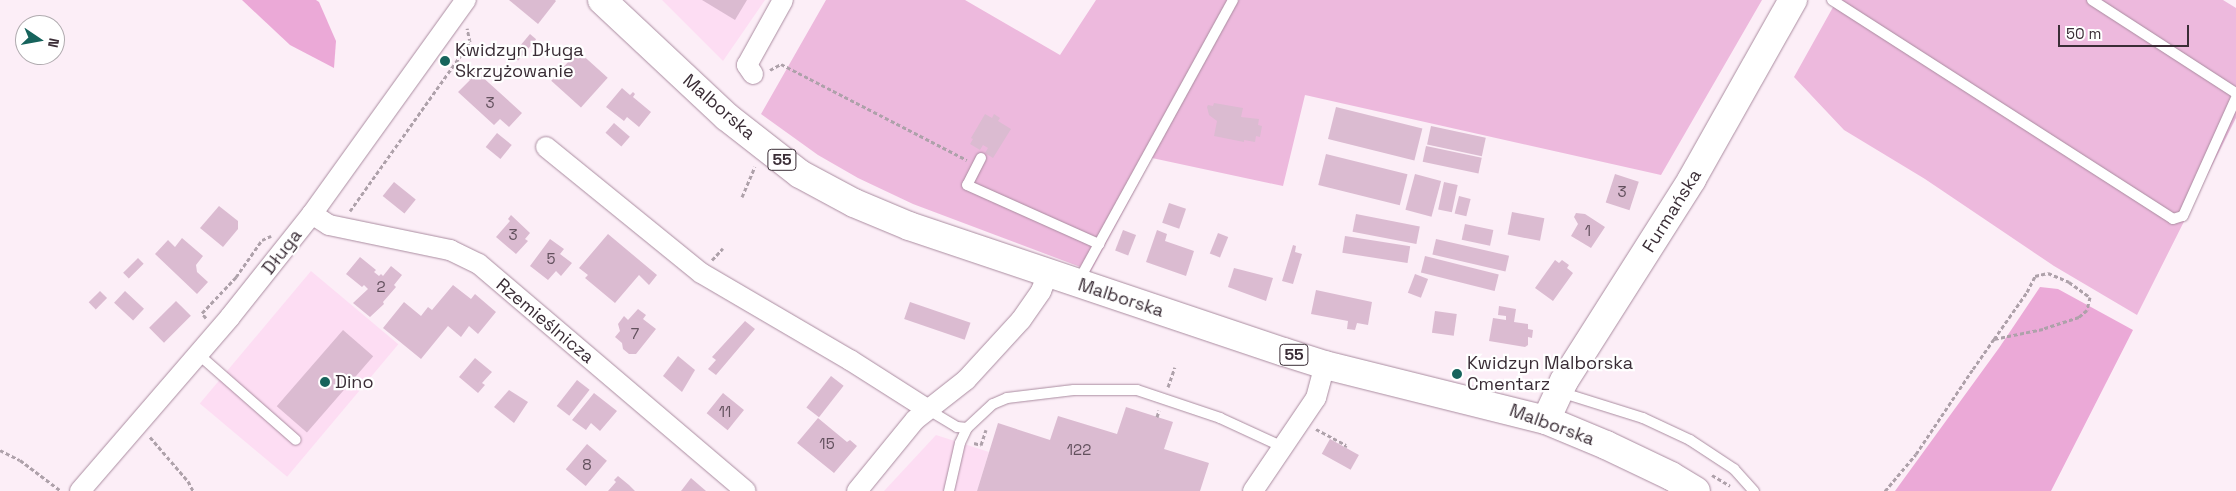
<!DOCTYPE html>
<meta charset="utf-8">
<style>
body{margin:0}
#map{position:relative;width:2236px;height:491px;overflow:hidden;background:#fceef7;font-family:"Space Grotesk",sans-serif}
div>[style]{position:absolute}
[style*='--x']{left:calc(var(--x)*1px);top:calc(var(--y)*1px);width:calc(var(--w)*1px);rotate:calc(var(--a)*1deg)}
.built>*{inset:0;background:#fdddf3;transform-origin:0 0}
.green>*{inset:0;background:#edb9dd}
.forest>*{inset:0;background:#eba9d7}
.building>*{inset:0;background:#dbbbd1;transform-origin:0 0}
.path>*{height:3px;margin-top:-1.5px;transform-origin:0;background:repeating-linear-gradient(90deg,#aea1aa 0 4px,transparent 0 6.5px)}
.roads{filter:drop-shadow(0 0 1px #aa8ca0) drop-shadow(0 0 1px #aa8ca0)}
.lane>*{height:10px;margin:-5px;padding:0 5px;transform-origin:5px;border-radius:5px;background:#fff}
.street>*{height:20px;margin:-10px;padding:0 10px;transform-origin:10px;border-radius:10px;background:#fff}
.secondary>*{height:28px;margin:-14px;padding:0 14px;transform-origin:14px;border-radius:14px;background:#fff}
.primary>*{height:28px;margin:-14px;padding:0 14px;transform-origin:14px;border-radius:14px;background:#fff}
.dots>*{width:14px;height:14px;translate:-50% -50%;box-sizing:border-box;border:2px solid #fff;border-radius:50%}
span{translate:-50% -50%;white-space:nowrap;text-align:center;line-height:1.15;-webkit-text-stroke:4.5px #fff;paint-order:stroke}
.number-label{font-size:15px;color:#62505d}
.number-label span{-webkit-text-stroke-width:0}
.shield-label span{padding:1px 4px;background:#fff;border:1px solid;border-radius:4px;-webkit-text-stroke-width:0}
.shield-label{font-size:16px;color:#3a2d36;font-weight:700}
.poi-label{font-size:18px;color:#3a2d36}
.left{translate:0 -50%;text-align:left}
.street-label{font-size:18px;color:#3a2d36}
.north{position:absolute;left:15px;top:15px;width:50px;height:50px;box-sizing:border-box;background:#fff;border:1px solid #b0abaf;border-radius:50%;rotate:102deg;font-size:14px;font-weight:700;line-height:20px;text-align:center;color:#3a2d36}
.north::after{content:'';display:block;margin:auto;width:18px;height:22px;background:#16635c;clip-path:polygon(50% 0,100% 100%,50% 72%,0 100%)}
.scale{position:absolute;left:2058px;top:25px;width:131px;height:22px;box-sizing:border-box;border:2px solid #3a2d36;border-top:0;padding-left:6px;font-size:15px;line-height:18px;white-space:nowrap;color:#3a2d36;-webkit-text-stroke:4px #fff;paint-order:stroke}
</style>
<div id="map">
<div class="built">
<i style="clip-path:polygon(662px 0,765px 0,723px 61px)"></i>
<i style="left:311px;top:271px;width:114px;height:173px;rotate:40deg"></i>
<i style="clip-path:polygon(936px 435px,989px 452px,977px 491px,884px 491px)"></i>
</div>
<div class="green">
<i style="clip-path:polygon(826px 0,965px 0,1060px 55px,1096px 0,1762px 0,1661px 175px,1305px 95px,1283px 186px,1152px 158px,1091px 271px,913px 204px,858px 178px,818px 155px,761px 114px)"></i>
<i style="clip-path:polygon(1837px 0,2223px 0,2236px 8px,2236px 118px,2137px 315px,2054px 266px,1925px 179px,1844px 130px,1794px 77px)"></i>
</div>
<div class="forest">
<i style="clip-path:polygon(242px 0,316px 0,319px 2px,336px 41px,334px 68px,290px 45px)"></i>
<i style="clip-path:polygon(2040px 287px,2058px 289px,2133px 330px,2051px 491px,1895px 491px,1999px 348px)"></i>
</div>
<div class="building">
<i style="clip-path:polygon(509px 0,555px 0,556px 1px,538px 24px)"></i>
<i style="clip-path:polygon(702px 0,747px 0,735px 20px)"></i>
<i style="left:530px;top:34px;width:8px;height:28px;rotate:40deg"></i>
<i style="left:578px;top:51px;width:40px;height:40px;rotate:42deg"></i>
<i style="clip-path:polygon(468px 64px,522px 113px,509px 127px,500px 119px,494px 125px,458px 92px,470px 80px,461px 73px)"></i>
<i style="clip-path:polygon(622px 88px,630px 95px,633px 92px,635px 94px,633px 97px,651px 112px,639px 127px,627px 117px,624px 121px,606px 107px)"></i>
<i style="clip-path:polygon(1214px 103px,1243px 108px,1241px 117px,1259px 119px,1258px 125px,1262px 126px,1260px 137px,1256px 136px,1255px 142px,1244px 140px,1244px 142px,1214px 136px,1217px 121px,1209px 115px,1207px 107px,1208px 105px,1213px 106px)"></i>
<i style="left:1336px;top:107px;width:89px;height:33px;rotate:14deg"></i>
<i style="clip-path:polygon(985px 114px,992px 118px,994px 114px,1000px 118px,998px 121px,1011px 129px,993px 158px,985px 153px,988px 148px,983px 145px,980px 150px,970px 144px,973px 139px,971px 138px)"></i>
<i style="left:614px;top:123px;width:21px;height:13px;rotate:41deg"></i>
<i style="left:1431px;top:126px;width:56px;height:19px;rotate:12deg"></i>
<i style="left:497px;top:133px;width:19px;height:18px;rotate:39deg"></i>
<i style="left:1426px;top:146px;width:57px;height:16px;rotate:12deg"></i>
<i style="left:1326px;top:154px;width:84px;height:32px;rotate:14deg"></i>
<i style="left:1415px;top:174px;width:27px;height:37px;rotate:15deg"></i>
<i style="left:1615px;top:174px;width:25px;height:30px;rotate:18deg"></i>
<i style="left:394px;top:182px;width:28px;height:18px;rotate:39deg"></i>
<i style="left:1444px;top:182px;width:14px;height:28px;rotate:12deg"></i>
<i style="left:1459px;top:196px;width:12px;height:18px;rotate:14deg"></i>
<i style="left:1169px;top:203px;width:18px;height:21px;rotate:19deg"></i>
<i style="clip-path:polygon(219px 206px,238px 221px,238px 229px,223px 247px,200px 228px)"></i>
<i style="left:1512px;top:212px;width:33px;height:23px;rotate:11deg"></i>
<i style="clip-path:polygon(1576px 213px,1585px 214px,1605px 227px,1591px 248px,1571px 236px,1578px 224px,1574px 217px)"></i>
<i style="left:1356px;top:214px;width:65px;height:18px;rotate:11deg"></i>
<i style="clip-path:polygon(511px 215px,530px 233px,525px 239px,528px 241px,516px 254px,496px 237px,510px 221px,508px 219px)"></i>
<i style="left:1465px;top:224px;width:29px;height:16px;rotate:12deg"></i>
<i style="left:1123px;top:230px;width:14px;height:22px;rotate:21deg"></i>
<i style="clip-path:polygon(1157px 230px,1167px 234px,1165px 241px,1194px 251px,1186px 276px,1146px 262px)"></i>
<i style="left:1218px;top:233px;width:11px;height:22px;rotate:22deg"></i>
<i style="clip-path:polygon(608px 234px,657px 275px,649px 285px,639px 275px,615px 303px,585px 278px,588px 275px,579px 268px)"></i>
<i style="left:1345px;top:236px;width:66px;height:17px;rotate:9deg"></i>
<i style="clip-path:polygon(182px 238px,203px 256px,196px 265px,197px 272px,208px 282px,197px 294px,155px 254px,168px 240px,175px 247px)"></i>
<i style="clip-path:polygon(550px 239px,564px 249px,560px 254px,572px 263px,561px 276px,556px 271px,548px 280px,530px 266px)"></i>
<i style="left:1436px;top:239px;width:75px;height:16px;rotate:13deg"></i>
<i style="clip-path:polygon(1293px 245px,1296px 246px,1295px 252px,1302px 254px,1293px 284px,1282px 281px)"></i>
<i style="left:1425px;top:256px;width:76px;height:17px;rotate:14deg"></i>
<i style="clip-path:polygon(360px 257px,376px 270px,374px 272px,379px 276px,381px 274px,383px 276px,391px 266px,402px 275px,394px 285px,396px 287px,383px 302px,384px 304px,370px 317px,353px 303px,368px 289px,364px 285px,362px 287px,346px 274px)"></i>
<i style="left:138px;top:258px;width:8px;height:21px;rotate:45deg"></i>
<i style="clip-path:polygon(1555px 260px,1559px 263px,1562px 260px,1569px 265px,1567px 268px,1573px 273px,1553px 301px,1535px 288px)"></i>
<i style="clip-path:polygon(1234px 268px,1273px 278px,1266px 301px,1228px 287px)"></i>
<i style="left:1415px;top:274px;width:14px;height:20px;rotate:21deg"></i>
<i style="clip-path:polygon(453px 285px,471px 299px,475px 294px,496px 312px,478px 334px,469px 326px,461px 337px,448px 326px,421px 359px,383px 328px,404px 302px,421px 316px,428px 307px,432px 310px)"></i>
<i style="clip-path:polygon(1316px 290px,1372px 302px,1368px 325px,1357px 323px,1355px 330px,1347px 329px,1348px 321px,1311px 314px)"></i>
<i style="left:100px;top:291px;width:10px;height:16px;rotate:45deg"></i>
<i style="left:125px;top:291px;width:26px;height:16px;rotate:43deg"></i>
<i style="left:176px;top:301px;width:21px;height:38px;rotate:45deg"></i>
<i style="left:910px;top:302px;width:64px;height:18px;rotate:19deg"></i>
<i style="clip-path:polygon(1499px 306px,1516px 309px,1514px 322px,1528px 324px,1528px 329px,1533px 330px,1532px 338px,1528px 337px,1528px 345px,1525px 347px,1489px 341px,1493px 318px,1506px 320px,1506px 316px,1498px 315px)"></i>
<i style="clip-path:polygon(638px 309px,646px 315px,643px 319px,656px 329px,636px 354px,629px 354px,623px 349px,622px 343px,615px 337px,620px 331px,618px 324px,624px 316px,628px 320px)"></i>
<i style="left:1435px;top:311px;width:22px;height:22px;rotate:8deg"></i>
<i style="clip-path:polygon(745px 321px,755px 329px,716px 375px,708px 369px,716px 360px,712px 357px)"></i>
<i style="left:343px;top:330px;width:40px;height:101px;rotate:41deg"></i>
<i style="clip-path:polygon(678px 356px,695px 370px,682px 392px,663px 376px)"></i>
<i style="clip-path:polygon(475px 358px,492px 372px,482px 383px,485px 385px,478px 393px,459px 377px)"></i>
<i style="left:831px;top:376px;width:16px;height:40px;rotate:38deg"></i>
<i style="left:577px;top:380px;width:16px;height:33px;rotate:38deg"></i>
<i style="clip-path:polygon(509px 390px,528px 402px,514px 423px,494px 407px)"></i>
<i style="clip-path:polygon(594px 393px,617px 411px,600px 431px,591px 423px,586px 430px,572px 420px)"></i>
<i style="left:723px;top:393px;width:27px;height:26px;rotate:39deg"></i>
<i style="clip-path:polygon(1126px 407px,1173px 422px,1164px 449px,1209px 463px,1200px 491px,977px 491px,998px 423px,1050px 440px,1058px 416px,1117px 434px)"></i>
<i style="clip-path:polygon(818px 418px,847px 442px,850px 440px,857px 446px,834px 473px,797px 443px)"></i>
<i style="left:1330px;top:439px;width:33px;height:17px;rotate:29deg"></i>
<i style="left:587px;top:444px;width:26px;height:33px;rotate:40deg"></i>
<i style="clip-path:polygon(618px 476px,629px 485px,635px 491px,608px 491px,616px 482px,614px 480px)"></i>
<i style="clip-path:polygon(691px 478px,706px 491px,681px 491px)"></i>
</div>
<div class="path">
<i style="--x:770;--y:70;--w:13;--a:-29"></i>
<i style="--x:781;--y:64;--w:209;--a:27.3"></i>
<i style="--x:742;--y:197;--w:33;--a:-67"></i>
<i style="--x:350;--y:211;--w:207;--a:-54.6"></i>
<i style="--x:470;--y:42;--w:14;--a:-102"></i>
<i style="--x:712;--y:260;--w:16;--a:-47"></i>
<i style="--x:206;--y:318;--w:6;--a:-129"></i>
<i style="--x:202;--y:313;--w:50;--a:-46.6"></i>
<i style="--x:236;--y:277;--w:45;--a:-54.9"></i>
<i style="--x:262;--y:240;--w:10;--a:-24"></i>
<i style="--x:1168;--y:387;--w:21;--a:-71"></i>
<i style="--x:1157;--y:417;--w:7;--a:-74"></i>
<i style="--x:1316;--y:429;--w:34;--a:28"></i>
<i style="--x:1346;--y:445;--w:2;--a:117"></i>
<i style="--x:150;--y:437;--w:58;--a:49.2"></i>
<i style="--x:188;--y:481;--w:11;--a:63"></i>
<i style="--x:974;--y:443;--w:7;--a:16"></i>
<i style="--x:981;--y:445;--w:16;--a:-72"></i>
<i style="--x:0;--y:450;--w:22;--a:27"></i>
<i style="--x:20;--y:460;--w:51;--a:37.1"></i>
<i style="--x:1712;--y:475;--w:21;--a:31"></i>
<i style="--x:1885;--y:491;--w:48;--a:-50"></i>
<i style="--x:1916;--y:454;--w:102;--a:-56.2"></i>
<i style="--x:1973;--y:369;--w:37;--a:-55"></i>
<i style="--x:1994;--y:339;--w:57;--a:-54.9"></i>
<i style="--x:2027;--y:292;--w:18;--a:-63"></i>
<i style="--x:2035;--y:276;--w:13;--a:-13"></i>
<i style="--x:2048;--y:273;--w:23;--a:23"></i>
<i style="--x:2069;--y:282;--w:26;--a:36"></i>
<i style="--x:2090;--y:297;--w:13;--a:103"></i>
<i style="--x:2087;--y:310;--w:11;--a:139"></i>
<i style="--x:2079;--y:317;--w:38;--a:162"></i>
<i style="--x:2043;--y:329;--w:50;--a:168.5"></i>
</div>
<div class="roads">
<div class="lane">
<i style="--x:1832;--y:0;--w:405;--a:32.7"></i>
<i style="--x:2173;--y:219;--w:10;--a:-17"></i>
<i style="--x:2183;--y:216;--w:129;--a:-65.8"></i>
<i style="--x:2092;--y:0;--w:171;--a:32.9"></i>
<i style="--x:981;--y:158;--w:30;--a:117"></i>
<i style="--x:967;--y:185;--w:145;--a:24.1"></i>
<i style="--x:1078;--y:282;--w:322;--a:-61.2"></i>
<i style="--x:198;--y:354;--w:130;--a:41.3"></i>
<i style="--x:1560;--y:392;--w:87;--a:17.4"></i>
<i style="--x:1643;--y:418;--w:52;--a:25.1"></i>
<i style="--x:1690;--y:440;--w:53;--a:33.4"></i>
<i style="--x:1734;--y:469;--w:30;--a:48"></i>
<i style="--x:927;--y:409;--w:35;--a:31"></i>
<i style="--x:957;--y:427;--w:10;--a:6"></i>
<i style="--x:967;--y:428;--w:35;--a:-43"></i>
<i style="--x:993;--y:404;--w:15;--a:-23"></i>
<i style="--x:1007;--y:398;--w:67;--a:-6.8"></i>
<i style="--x:1074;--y:390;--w:63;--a:0"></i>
<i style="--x:1137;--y:390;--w:88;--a:18.6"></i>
<i style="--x:1220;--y:418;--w:69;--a:24.7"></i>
<i style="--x:949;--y:491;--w:49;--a:-77.1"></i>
<i style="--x:960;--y:443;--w:17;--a:-65"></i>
</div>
<div class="street">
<i style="--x:753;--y:74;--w:11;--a:-124"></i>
<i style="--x:747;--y:65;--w:74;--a:-61"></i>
<i style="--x:546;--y:147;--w:200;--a:39.1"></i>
<i style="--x:701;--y:273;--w:173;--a:30.3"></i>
<i style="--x:850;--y:360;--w:91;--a:32.5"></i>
<i style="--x:312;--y:214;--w:20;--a:33"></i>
<i style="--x:329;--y:225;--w:124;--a:11.7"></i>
<i style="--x:450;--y:250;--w:32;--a:26"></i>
<i style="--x:479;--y:264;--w:350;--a:40.4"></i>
<i style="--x:80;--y:491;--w:230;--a:-49.2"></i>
<i style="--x:230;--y:317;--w:132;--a:-51.5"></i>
<i style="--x:312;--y:214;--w:264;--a:-54.3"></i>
<i style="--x:857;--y:491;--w:92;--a:-50.8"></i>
<i style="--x:915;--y:420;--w:65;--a:-38.1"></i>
<i style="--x:966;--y:380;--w:81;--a:-47.5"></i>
<i style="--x:1021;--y:320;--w:35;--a:-55"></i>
<i style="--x:1041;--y:291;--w:18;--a:-68"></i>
<i style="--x:1253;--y:491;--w:112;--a:-55.9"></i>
<i style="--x:1316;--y:398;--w:34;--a:-75"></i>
</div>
<div class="secondary">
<i style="--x:1546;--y:420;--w:43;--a:-65.2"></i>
<i style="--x:1564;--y:381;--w:239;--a:-57.6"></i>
<i style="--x:1692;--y:179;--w:206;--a:-60.6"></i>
</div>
<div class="primary">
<i style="--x:602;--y:0;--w:171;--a:43.1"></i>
<i style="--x:727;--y:117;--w:93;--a:38"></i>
<i style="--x:800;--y:174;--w:61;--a:28.2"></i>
<i style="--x:854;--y:203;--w:60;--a:22.7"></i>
<i style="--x:909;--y:226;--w:396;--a:18.6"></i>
<i style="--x:1284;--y:352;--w:43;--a:17.6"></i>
<i style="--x:1325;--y:365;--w:228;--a:14"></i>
<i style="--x:1546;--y:420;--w:65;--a:22.6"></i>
<i style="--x:1606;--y:445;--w:72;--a:25.5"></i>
<i style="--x:1671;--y:476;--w:29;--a:31"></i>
</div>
</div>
<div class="dots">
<i style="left:445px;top:61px;background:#16635c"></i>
<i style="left:1457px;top:374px;background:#16635c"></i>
<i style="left:325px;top:382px;background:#16635c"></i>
</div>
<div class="number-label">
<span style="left:490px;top:103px">3</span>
<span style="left:1622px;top:192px">3</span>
<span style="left:1588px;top:231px">1</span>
<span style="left:513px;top:235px">3</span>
<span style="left:551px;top:259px">5</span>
<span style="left:381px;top:287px">2</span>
<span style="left:635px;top:334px">7</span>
<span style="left:725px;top:412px">11</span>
<span style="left:827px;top:444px">15</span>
<span style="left:1079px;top:450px">122</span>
<span style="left:587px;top:465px">8</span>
</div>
<div class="shield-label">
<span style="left:782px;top:160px">55</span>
<span style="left:1294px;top:355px">55</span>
</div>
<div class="poi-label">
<span class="left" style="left:455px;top:61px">Kwidzyn Długa<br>Skrzyżowanie</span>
<span class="left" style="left:1467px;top:374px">Kwidzyn Malborska<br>Cmentarz</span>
<span class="left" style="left:335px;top:382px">Dino</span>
</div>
<div class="street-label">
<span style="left:719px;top:107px;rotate:41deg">Malborska</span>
<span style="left:1672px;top:211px;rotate:-58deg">Furmańska</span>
<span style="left:282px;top:252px;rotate:-52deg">Długa</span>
<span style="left:1121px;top:298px;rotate:18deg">Malborska</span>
<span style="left:545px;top:321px;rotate:40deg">Rzemieślnicza</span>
<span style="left:1552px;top:425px;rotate:20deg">Malborska</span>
</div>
<div class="north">N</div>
<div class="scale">50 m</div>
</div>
